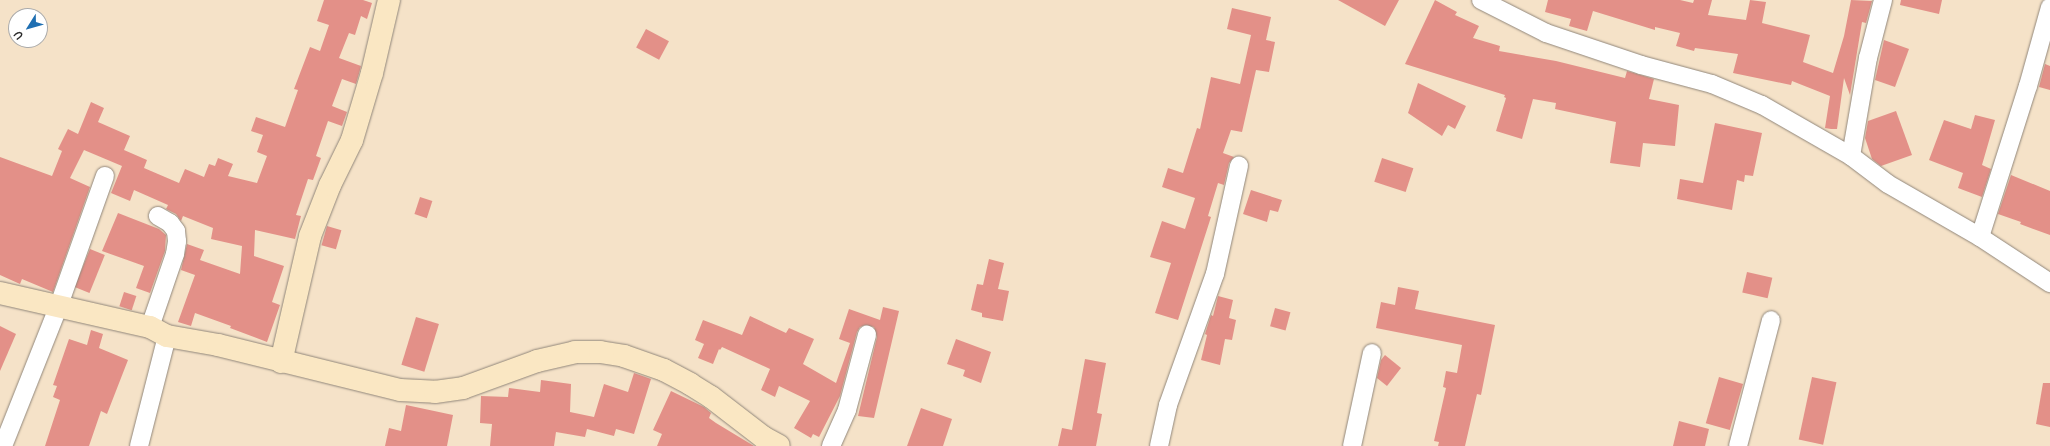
<!DOCTYPE html>
<style>
body{margin:0}
#map{position:relative;width:2050px;height:446px;overflow:hidden;background:#f5e2c8;font-family:Pangolin,sans-serif}
div>[style]{position:absolute}
[style*='--x']{left:calc(var(--x)*1px);top:calc(var(--y)*1px);width:calc(var(--w)*1px);rotate:calc(var(--a)*1deg)}
.building>*{inset:0;background:#e39088;transform-origin:0 0}
.roads{filter:drop-shadow(0 0 1px #90867a) drop-shadow(0 0 1px #90867a)}
.street>*{height:18px;margin:-9px;padding:0 9px;transform-origin:9px;border-radius:9px;background:#fff}
.secondary>*{height:22px;margin:-11px;padding:0 11px;transform-origin:11px;border-radius:11px;background:#fae7c3}
span{translate:-50% -50%;white-space:nowrap;text-align:center;line-height:1.15;-webkit-text-stroke:4px #fff;paint-order:stroke}
.north{position:absolute;left:8px;top:8px;width:40px;height:40px;box-sizing:border-box;background:#fff;border:1px solid #aaa;border-radius:50%;rotate:233deg;font-size:11px;font-weight:700;line-height:16px;text-align:center;color:#2b2b2b}
.north::after{content:'';display:block;margin:auto;width:14px;height:18px;background:#1f6fb2;clip-path:polygon(50% 0,100% 100%,50% 72%,0 100%)}
</style>
<div id="map">
<div class="building">
<i style="clip-path:polygon(324px 0,363px 0,372px 3px,367px 19px,361px 16px,355px 35px,349px 33px,339px 58px,361px 66px,360px 70px,356px 84px,342px 79px,332px 106px,347px 112px,342px 126px,328px 121px,316px 156px,321px 158px,313px 180px,308px 179px,296px 215px,301px 216px,295px 239px,255px 230px,254px 256px,284px 266px,272px 302px,280px 305px,267px 342px,230px 328px,231px 326px,195px 313px,191px 326px,178px 322px,195px 275px,181px 270px,187px 244px,204px 250px,200px 260px,240px 274px,242px 246px,211px 239px,213px 228px,183px 216px,181px 221px,176px 214px,166px 209px,168px 205px,134px 190px,130px 201px,111px 193px,122px 166px,84px 150px,70px 178px,90px 187px,53px 292px,22px 279px,20px 284px,0 275px,0 157px,52px 176px,62px 151px,58px 149px,68px 129px,78px 134px,91px 102px,104px 108px,98px 122px,130px 136px,124px 150px,147px 160px,144px 168px,179px 183px,185px 169px,204px 177px,209px 164px,215px 166px,218px 158px,233px 164px,228px 176px,257px 183px,267px 156px,257px 152px,263px 135px,251px 131px,256px 117px,285px 127px,298px 90px,294px 89px,310px 47px,320px 51px,329px 25px,317px 21px)"></i>
<i style="clip-path:polygon(1338px 0,1399px 0,1385px 26px)"></i>
<i style="clip-path:polygon(1435px 0,1457px 12px,1455px 15px,1479px 26px,1473px 38px,1500px 46px,1499px 51px,1556px 61px,1625px 78px,1627px 71px,1654px 79px,1649px 99px,1679px 105px,1675px 146px,1643px 143px,1640px 167px,1610px 163px,1616px 122px,1555px 109px,1556px 103px,1533px 99px,1522px 139px,1496px 131px,1506px 98px,1504px 97px,1505px 95px,1405px 64px)"></i>
<i style="clip-path:polygon(1548px 0,1680px 0,1693px 3px,1694px 0,1712px 0,1708px 15px,1746px 20px,1750px 0,1766px 2px,1762px 23px,1810px 35px,1803px 62px,1833px 73px,1844px 36px,1851px 0,1872px 1px,1866px 23px,1862px 22px,1850px 95px,1844px 78px,1837px 129px,1831px 129px,1825px 128px,1830px 96px,1792px 81px,1791px 85px,1733px 73px,1738px 54px,1695px 48px,1694px 51px,1676px 46px,1680px 33px,1655px 27px,1655px 30px,1593px 11px,1587px 31px,1569px 26px,1571px 19px,1545px 12px)"></i>
<i style="clip-path:polygon(1901px 0,1942px 0,1939px 14px,1900px 5px)"></i>
<i style="clip-path:polygon(1232px 8px,1271px 17px,1266px 40px,1275px 42px,1269px 72px,1256px 70px,1242px 132px,1231px 130px,1223px 153px,1234px 157px,1229px 163px,1224px 185px,1218px 183px,1208px 216px,1211px 217px,1178px 320px,1155px 313px,1171px 263px,1150px 257px,1162px 221px,1185px 229px,1195px 198px,1162px 187px,1168px 168px,1183px 173px,1197px 128px,1200px 129px,1211px 77px,1240px 84px,1251px 35px,1227px 29px)"></i>
<i style="left:646px;top:29px;width:26px;height:21px;rotate:28deg"></i>
<i style="clip-path:polygon(1884px 40px,1909px 49px,1895px 87px,1875px 80px)"></i>
<i style="clip-path:polygon(2045px 64px,2050px 66px,2050px 90px,2039px 87px)"></i>
<i style="clip-path:polygon(1418px 83px,1466px 106px,1455px 129px,1448px 125px,1442px 136px,1408px 113px)"></i>
<i style="clip-path:polygon(1896px 111px,1912px 155px,1881px 166px,1872px 159px,1865px 138px,1868px 121px)"></i>
<i style="clip-path:polygon(1975px 115px,1995px 120px,1982px 165px,1991px 169px,1982px 197px,1958px 188px,1963px 173px,1929px 160px,1944px 120px,1971px 129px)"></i>
<i style="clip-path:polygon(1715px 123px,1762px 133px,1753px 176px,1745px 175px,1744px 182px,1737px 180px,1732px 210px,1677px 199px,1680px 179px,1703px 183px)"></i>
<i style="left:1382px;top:158px;width:33px;height:25px;rotate:18deg"></i>
<i style="clip-path:polygon(2011px 175px,2050px 191px,2050px 235px,2020px 224px,2021px 222px,1998px 214px)"></i>
<i style="clip-path:polygon(1251px 190px,1282px 200px,1278px 212px,1270px 210px,1267px 222px,1243px 214px)"></i>
<i style="left:420px;top:197px;width:13px;height:18px;rotate:18deg"></i>
<i style="clip-path:polygon(118px 213px,159px 229px,166px 235px,165px 251px,150px 293px,136px 288px,144px 266px,102px 251px)"></i>
<i style="left:327px;top:226px;width:15px;height:20px;rotate:16deg"></i>
<i style="left:90px;top:249px;width:16px;height:41px;rotate:22deg"></i>
<i style="clip-path:polygon(989px 259px,1004px 263px,998px 289px,1009px 291px,1003px 321px,982px 317px,982px 313px,971px 310px,977px 284px,983px 285px)"></i>
<i style="left:1747px;top:272px;width:26px;height:21px;rotate:13deg"></i>
<i style="clip-path:polygon(1398px 287px,1419px 291px,1415px 309px,1495px 325px,1481px 395px,1477px 394px,1465px 446px,1438px 446px,1439px 442px,1434px 441px,1446px 388px,1443px 387px,1446px 371px,1457px 373px,1462px 345px,1376px 328px,1381px 302px,1395px 305px)"></i>
<i style="left:124px;top:292px;width:13px;height:15px;rotate:18deg"></i>
<i style="clip-path:polygon(1218px 296px,1233px 300px,1229px 318px,1236px 320px,1232px 340px,1225px 339px,1220px 365px,1201px 360px,1207px 335px,1205px 334px,1211px 315px,1213px 316px)"></i>
<i style="clip-path:polygon(883px 307px,899px 311px,874px 418px,858px 416px,877px 337px,874px 327px,865px 325px,860px 327px,857px 332px,840px 396px,819px 437px,813px 434px,811px 438px,794px 428px,810px 401px,779px 386px,775px 397px,761px 390px,770px 369px,722px 347px,720px 350px,719px 349px,713px 364px,698px 358px,704px 344px,695px 340px,703px 320px,742px 335px,750px 316px,786px 333px,789px 328px,814px 339px,803px 364px,836px 383px,850px 343px,839px 339px,849px 309px,880px 320px)"></i>
<i style="left:1275px;top:308px;width:16px;height:19px;rotate:15deg"></i>
<i style="left:416px;top:317px;width:24px;height:50px;rotate:17deg"></i>
<i style="clip-path:polygon(0 326px,16px 334px,0 371px)"></i>
<i style="clip-path:polygon(91px 330px,103px 334px,99px 348px,128px 360px,107px 414px,101px 411px,89px 446px,45px 446px,60px 400px,53px 397px,57px 386px,53px 385px,69px 339px,87px 345px)"></i>
<i style="clip-path:polygon(956px 339px,991px 352px,981px 383px,963px 376px,965px 370px,947px 364px)"></i>
<i style="clip-path:polygon(1385px 355px,1401px 368px,1387px 386px,1377px 378px,1381px 360px)"></i>
<i style="clip-path:polygon(1085px 359px,1106px 363px,1097px 413px,1102px 414px,1096px 446px,1058px 446px,1062px 428px,1072px 430px)"></i>
<i style="clip-path:polygon(634px 373px,651px 379px,634px 434px,616px 429px,614px 436px,587px 429px,585px 437px,556px 432px,554px 446px,490px 446px,492px 424px,480px 423px,481px 396px,508px 397px,509px 388px,540px 392px,541px 380px,571px 384px,570px 412px,594px 417px,604px 384px,628px 392px)"></i>
<i style="left:1719px;top:377px;width:25px;height:48px;rotate:16deg"></i>
<i style="left:1812px;top:377px;width:25px;height:64px;rotate:12deg"></i>
<i style="clip-path:polygon(2043px 383px,2050px 383px,2050px 427px,2036px 424px)"></i>
<i style="clip-path:polygon(671px 391px,704px 407px,711px 413px,709px 418px,716px 423px,754px 446px,657px 446px,662px 434px,653px 430px)"></i>
<i style="clip-path:polygon(406px 405px,453px 415px,447px 446px,385px 446px,389px 428px,401px 431px)"></i>
<i style="clip-path:polygon(921px 408px,952px 419px,943px 446px,907px 446px)"></i>
<i style="clip-path:polygon(1679px 421px,1709px 429px,1705px 446px,1673px 446px)"></i>
</div>
<div class="roads">
<div class="street">
<i style="--x:1481;--y:0;--w:73;--a:26.9"></i>
<i style="--x:1546;--y:33;--w:100;--a:18.6"></i>
<i style="--x:1641;--y:65;--w:73;--a:15"></i>
<i style="--x:1712;--y:84;--w:54;--a:22.8"></i>
<i style="--x:1762;--y:105;--w:103;--a:29.8"></i>
<i style="--x:1851;--y:156;--w:46;--a:37.1"></i>
<i style="--x:1888;--y:184;--w:106;--a:29.9"></i>
<i style="--x:1980;--y:237;--w:84;--a:33.3"></i>
<i style="--x:1851;--y:156;--w:99;--a:-80.2"></i>
<i style="--x:1868;--y:58;--w:60;--a:-75.5"></i>
<i style="--x:1980;--y:237;--w:158;--a:-72.4"></i>
<i style="--x:2028;--y:86;--w:82;--a:-74.4"></i>
<i style="--x:150;--y:327;--w:77;--a:-71.1"></i>
<i style="--x:175;--y:254;--w:13;--a:-81"></i>
<i style="--x:177;--y:241;--w:10;--a:-96"></i>
<i style="--x:176;--y:231;--w:10;--a:-127"></i>
<i style="--x:170;--y:223;--w:14;--a:-150"></i>
<i style="--x:3;--y:446;--w:152;--a:-68.3"></i>
<i style="--x:59;--y:305;--w:137;--a:-70.4"></i>
<i style="--x:139;--y:446;--w:114;--a:-75.7"></i>
<i style="--x:831;--y:446;--w:39;--a:-66"></i>
<i style="--x:847;--y:410;--w:78;--a:-75.1"></i>
<i style="--x:1159;--y:446;--w:42;--a:-77.6"></i>
<i style="--x:1168;--y:405;--w:139;--a:-70.3"></i>
<i style="--x:1215;--y:274;--w:111;--a:-77.5"></i>
<i style="--x:1352;--y:446;--w:95;--a:-77.9"></i>
<i style="--x:1738;--y:446;--w:130;--a:-75.3"></i>
</div>
<div class="secondary">
<i style="--x:0;--y:293;--w:154;--a:12.8"></i>
<i style="--x:150;--y:327;--w:19;--a:28"></i>
<i style="--x:167;--y:336;--w:52;--a:10"></i>
<i style="--x:218;--y:345;--w:187;--a:13.9"></i>
<i style="--x:400;--y:390;--w:35;--a:3"></i>
<i style="--x:435;--y:392;--w:28;--a:-8"></i>
<i style="--x:463;--y:388;--w:79;--a:-20"></i>
<i style="--x:537;--y:361;--w:39;--a:-13"></i>
<i style="--x:575;--y:352;--w:25;--a:0"></i>
<i style="--x:600;--y:352;--w:24;--a:9"></i>
<i style="--x:624;--y:356;--w:42;--a:19.3"></i>
<i style="--x:664;--y:370;--w:30;--a:28"></i>
<i style="--x:690;--y:384;--w:25;--a:32"></i>
<i style="--x:711;--y:397;--w:66;--a:37.6"></i>
<i style="--x:763;--y:437;--w:18;--a:29"></i>
<i style="--x:281;--y:362;--w:129;--a:-77"></i>
<i style="--x:310;--y:236;--w:55;--a:-68.6"></i>
<i style="--x:330;--y:185;--w:50;--a:-63.9"></i>
<i style="--x:352;--y:140;--w:70;--a:-73.4"></i>
<i style="--x:372;--y:73;--w:75;--a:-76.9"></i>
</div>
</div>
<div class="north">U</div>
</div>
